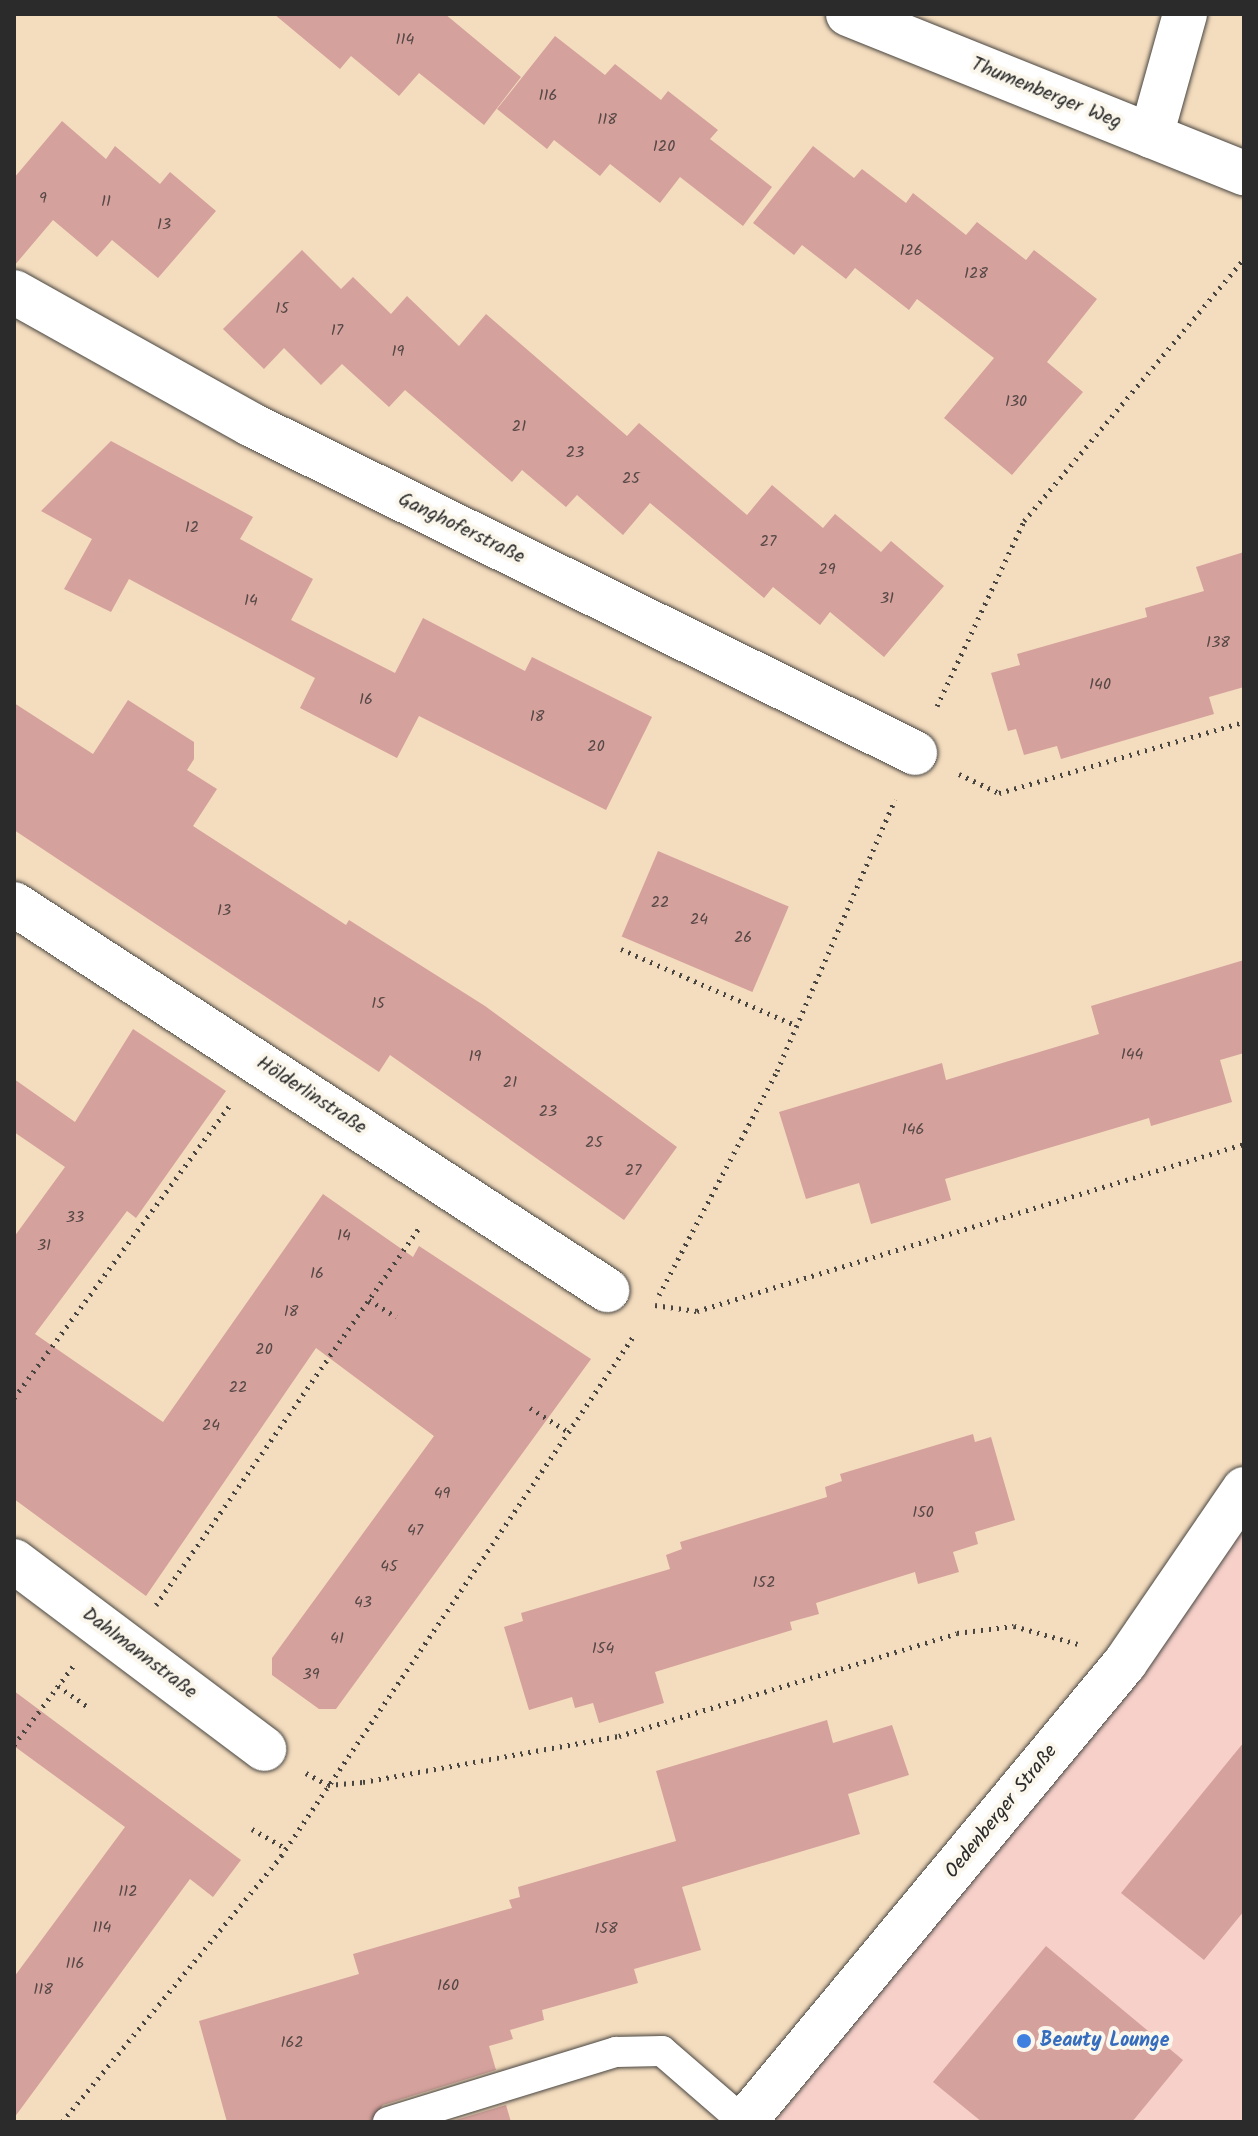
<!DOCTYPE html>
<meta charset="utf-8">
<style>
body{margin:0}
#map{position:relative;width:1258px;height:2136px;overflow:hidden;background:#f4dcbe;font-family:Kalam,sans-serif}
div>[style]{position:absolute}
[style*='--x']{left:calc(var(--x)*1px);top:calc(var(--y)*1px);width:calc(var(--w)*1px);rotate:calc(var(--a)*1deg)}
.built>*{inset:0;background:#f7d0ca}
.building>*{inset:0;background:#d5a19c;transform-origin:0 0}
.path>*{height:5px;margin-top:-2.5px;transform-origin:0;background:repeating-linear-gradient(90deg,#494641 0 2px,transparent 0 8px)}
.roads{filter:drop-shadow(0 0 2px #494641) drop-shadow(0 0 2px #494641)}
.service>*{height:30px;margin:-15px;padding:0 15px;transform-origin:15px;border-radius:15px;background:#fff}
.minor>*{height:44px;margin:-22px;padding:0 22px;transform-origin:22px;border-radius:22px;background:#fff}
.dots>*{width:22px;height:22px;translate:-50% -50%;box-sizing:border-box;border:4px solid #fbf7ec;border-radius:50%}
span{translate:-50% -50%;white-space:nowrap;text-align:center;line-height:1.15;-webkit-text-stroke:8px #fbf7ec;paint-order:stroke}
.number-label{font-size:16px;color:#564847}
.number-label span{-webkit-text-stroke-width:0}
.street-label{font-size:20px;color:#2b2b2b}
.shop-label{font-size:20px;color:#366cbe;font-weight:700}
.left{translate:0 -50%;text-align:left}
.frame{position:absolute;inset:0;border:16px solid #2b2b2b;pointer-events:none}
</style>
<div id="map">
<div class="built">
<i style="clip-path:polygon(1244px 1523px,1244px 2122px,775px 2122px,1219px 1567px)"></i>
</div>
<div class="building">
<i style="clip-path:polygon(274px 14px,445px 14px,521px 77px,484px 125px,419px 73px,399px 96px,351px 56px,340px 69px)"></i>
<i style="clip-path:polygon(555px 36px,605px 75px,615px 64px,661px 100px,668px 91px,718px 130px,710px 139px,772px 187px,743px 226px,680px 177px,660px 203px,610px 164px,600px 176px,554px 140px,547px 149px,497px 109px)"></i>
<i style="clip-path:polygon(62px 121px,106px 159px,115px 146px,160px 184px,170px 172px,216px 211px,158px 278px,112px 240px,97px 257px,53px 220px,14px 266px,14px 178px)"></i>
<i style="clip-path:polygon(813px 146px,854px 178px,862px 169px,906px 203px,913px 193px,966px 235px,977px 222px,1026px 260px,1034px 250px,1097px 299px,1047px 362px,1083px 392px,1012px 475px,944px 418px,994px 358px,917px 299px,909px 310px,855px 268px,846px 279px,802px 245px,794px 255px,753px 223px)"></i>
<i style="clip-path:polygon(302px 250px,341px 289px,353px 277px,391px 314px,407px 296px,459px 346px,486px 314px,627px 436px,639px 423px,747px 515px,772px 485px,823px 528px,835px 514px,881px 552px,891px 541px,944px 586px,884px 657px,830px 612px,820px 625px,773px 587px,764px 598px,650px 503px,623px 535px,577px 495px,566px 507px,522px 470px,512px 482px,405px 390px,389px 407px,342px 364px,321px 385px,284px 348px,264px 369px,223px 329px)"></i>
<i style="clip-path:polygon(111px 441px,253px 517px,240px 539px,313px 579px,291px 620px,395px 673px,423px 618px,525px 671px,532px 657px,652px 717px,606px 810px,419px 716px,397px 758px,300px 708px,315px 678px,129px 579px,111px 612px,64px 589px,92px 539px,41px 511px)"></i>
<i style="clip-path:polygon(1244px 552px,1244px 687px,1209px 697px,1214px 714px,1061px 759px,1057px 746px,1024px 755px,1016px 729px,1008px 731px,991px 673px,1020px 665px,1017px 654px,1147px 617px,1145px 608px,1204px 591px,1196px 567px)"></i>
<i style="clip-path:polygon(128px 700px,194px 742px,194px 759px,187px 770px,217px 789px,193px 826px,346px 925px,349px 920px,485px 1006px,677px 1147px,624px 1220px,390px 1055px,379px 1072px,14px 830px,14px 703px,93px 754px)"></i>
<i style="left:658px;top:851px;width:142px;height:93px;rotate:23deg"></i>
<i style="clip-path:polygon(1244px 960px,1244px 1053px,1220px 1060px,1232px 1102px,1151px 1126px,1149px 1118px,945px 1179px,951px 1200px,871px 1224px,859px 1183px,806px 1199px,779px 1112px,942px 1063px,946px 1080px,1099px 1034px,1091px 1006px)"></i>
<i style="clip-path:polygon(133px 1029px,226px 1091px,136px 1218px,127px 1211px,35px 1334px,163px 1422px,323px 1194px,413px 1257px,419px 1246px,591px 1359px,336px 1709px,319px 1709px,272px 1675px,272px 1658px,434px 1436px,316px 1348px,146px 1596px,14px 1499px,14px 1237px,65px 1167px,14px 1132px,14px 1079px,75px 1122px)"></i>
<i style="clip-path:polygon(973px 1434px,975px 1442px,991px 1437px,1015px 1520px,975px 1532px,978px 1544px,953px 1552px,959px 1572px,918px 1584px,915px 1572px,816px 1603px,819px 1614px,790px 1622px,792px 1630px,655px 1672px,664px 1703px,599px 1723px,593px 1703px,575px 1708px,572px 1697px,529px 1710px,504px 1627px,523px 1621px,521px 1613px,670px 1569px,666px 1555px,682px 1549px,680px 1542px,827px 1497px,825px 1487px,842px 1481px,840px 1474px)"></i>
<i style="clip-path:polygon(14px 1691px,241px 1860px,213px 1897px,190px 1879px,14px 2118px,14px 1977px,125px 1827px,14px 1746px)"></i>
<i style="clip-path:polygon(827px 1720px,833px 1743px,892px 1725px,909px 1775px,848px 1794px,860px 1834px,682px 1887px,701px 1950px,634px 1969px,638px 1983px,542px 2010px,544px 2020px,510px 2030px,513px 2039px,489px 2046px,496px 2070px,383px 2105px,370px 2122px,227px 2122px,199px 2021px,359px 1974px,353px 1954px,512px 1908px,509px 1900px,520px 1897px,518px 1887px,676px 1841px,656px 1771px)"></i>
<i style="clip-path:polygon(1244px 1742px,1244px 1911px,1204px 1960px,1121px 1893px)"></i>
<i style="clip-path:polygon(1046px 1946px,1183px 2060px,1132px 2122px,982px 2122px,933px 2082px)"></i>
<i style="clip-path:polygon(506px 2105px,511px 2122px,449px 2122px)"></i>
</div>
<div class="path">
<i style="--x:937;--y:706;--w:204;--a:-64.8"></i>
<i style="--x:1024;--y:521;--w:342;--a:-50"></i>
<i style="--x:959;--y:774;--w:44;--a:25.4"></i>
<i style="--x:999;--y:793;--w:255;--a:-16.2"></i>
<i style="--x:621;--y:949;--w:192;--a:23.6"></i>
<i style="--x:659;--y:1295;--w:253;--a:-62.2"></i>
<i style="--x:777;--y:1071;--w:296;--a:-66.5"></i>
<i style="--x:369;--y:1300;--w:32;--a:32"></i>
<i style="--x:655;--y:1305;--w:42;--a:8.1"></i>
<i style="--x:697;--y:1311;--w:572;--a:-16.98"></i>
<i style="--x:14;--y:1398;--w:363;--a:-53.6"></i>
<i style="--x:530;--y:1408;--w:47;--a:32"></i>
<i style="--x:156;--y:1605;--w:461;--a:-55.1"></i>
<i style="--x:58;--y:1686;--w:38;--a:35"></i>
<i style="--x:14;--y:1745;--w:99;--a:-53.2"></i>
<i style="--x:306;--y:1773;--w:25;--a:29"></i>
<i style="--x:328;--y:1785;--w:35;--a:-5"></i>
<i style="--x:363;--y:1782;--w:260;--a:-10.2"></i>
<i style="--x:619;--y:1736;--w:353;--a:-16.9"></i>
<i style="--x:957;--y:1633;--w:57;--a:-7"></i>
<i style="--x:1014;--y:1626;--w:66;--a:15.7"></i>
<i style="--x:252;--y:1829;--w:39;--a:30"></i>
<i style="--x:62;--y:2122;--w:345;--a:-50.5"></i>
<i style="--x:281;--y:1856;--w:631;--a:-55.86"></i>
</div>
<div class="roads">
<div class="service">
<i style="--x:388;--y:2122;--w:239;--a:-17.1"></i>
<i style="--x:616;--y:2052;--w:46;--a:-1.2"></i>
<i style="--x:662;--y:2051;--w:108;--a:40.9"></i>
</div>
<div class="minor">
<i style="--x:848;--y:14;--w:427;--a:21.9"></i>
<i style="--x:1151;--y:136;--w:127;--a:-74.4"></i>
<i style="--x:14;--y:292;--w:270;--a:29.2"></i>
<i style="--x:250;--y:424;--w:742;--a:26.32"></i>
<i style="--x:14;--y:904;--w:708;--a:33.06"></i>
<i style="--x:14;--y:1561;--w:313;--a:36.9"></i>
<i style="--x:744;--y:2122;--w:597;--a:-50.31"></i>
<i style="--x:1125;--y:1663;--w:211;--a:-55.6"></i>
</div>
</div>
<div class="dots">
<i style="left:1024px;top:2041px;background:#3f7fe0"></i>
</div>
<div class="number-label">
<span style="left:405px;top:40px">114</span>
<span style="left:548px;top:96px">116</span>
<span style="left:607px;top:120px">118</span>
<span style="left:664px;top:147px">120</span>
<span style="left:43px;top:199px">9</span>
<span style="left:106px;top:202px">11</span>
<span style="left:164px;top:225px">13</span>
<span style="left:911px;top:251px">126</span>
<span style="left:976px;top:274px">128</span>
<span style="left:282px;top:309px">15</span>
<span style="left:337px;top:331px">17</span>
<span style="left:398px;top:352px">19</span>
<span style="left:1016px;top:402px">130</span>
<span style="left:519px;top:427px">21</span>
<span style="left:575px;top:453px">23</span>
<span style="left:631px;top:479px">25</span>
<span style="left:192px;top:528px">12</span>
<span style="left:768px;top:542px">27</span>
<span style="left:827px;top:570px">29</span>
<span style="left:887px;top:599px">31</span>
<span style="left:251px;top:601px">14</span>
<span style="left:1218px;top:643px">138</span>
<span style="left:1100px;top:685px">140</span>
<span style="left:366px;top:700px">16</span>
<span style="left:537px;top:717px">18</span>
<span style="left:596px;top:747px">20</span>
<span style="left:660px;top:903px">22</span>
<span style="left:224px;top:911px">13</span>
<span style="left:699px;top:920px">24</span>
<span style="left:743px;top:938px">26</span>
<span style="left:378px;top:1004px">15</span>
<span style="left:1132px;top:1055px">144</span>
<span style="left:475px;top:1057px">19</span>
<span style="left:510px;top:1083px">21</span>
<span style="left:548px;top:1112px">23</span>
<span style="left:913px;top:1130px">146</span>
<span style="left:594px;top:1143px">25</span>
<span style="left:633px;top:1171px">27</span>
<span style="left:75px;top:1218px">33</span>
<span style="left:344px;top:1236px">14</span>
<span style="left:44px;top:1246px">31</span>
<span style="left:317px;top:1274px">16</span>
<span style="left:291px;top:1312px">18</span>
<span style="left:264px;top:1350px">20</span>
<span style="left:238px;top:1388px">22</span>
<span style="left:211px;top:1426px">24</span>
<span style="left:442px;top:1494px">49</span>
<span style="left:923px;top:1513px">150</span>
<span style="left:415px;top:1531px">47</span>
<span style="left:389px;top:1567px">45</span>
<span style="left:764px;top:1583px">152</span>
<span style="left:363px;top:1603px">43</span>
<span style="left:337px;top:1639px">41</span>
<span style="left:603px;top:1649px">154</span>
<span style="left:311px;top:1675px">39</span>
<span style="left:128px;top:1892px">112</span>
<span style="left:102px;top:1928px">114</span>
<span style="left:606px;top:1929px">158</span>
<span style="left:75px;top:1964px">116</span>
<span style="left:448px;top:1986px">160</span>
<span style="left:43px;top:1990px">118</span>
<span style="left:292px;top:2043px">162</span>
</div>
<div class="street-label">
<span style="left:1046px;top:94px;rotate:22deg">Thumenberger Weg</span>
<span style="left:461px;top:529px;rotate:26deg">Ganghoferstraße</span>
<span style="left:311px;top:1096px;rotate:33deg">Hölderlinstraße</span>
<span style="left:139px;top:1654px;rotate:37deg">Dahlmannstraße</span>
<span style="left:1002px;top:1812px;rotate:-51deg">Oedenberger Straße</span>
</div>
<div class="shop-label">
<span class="left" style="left:1040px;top:2041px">Beauty Lounge</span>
</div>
<div class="frame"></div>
</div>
